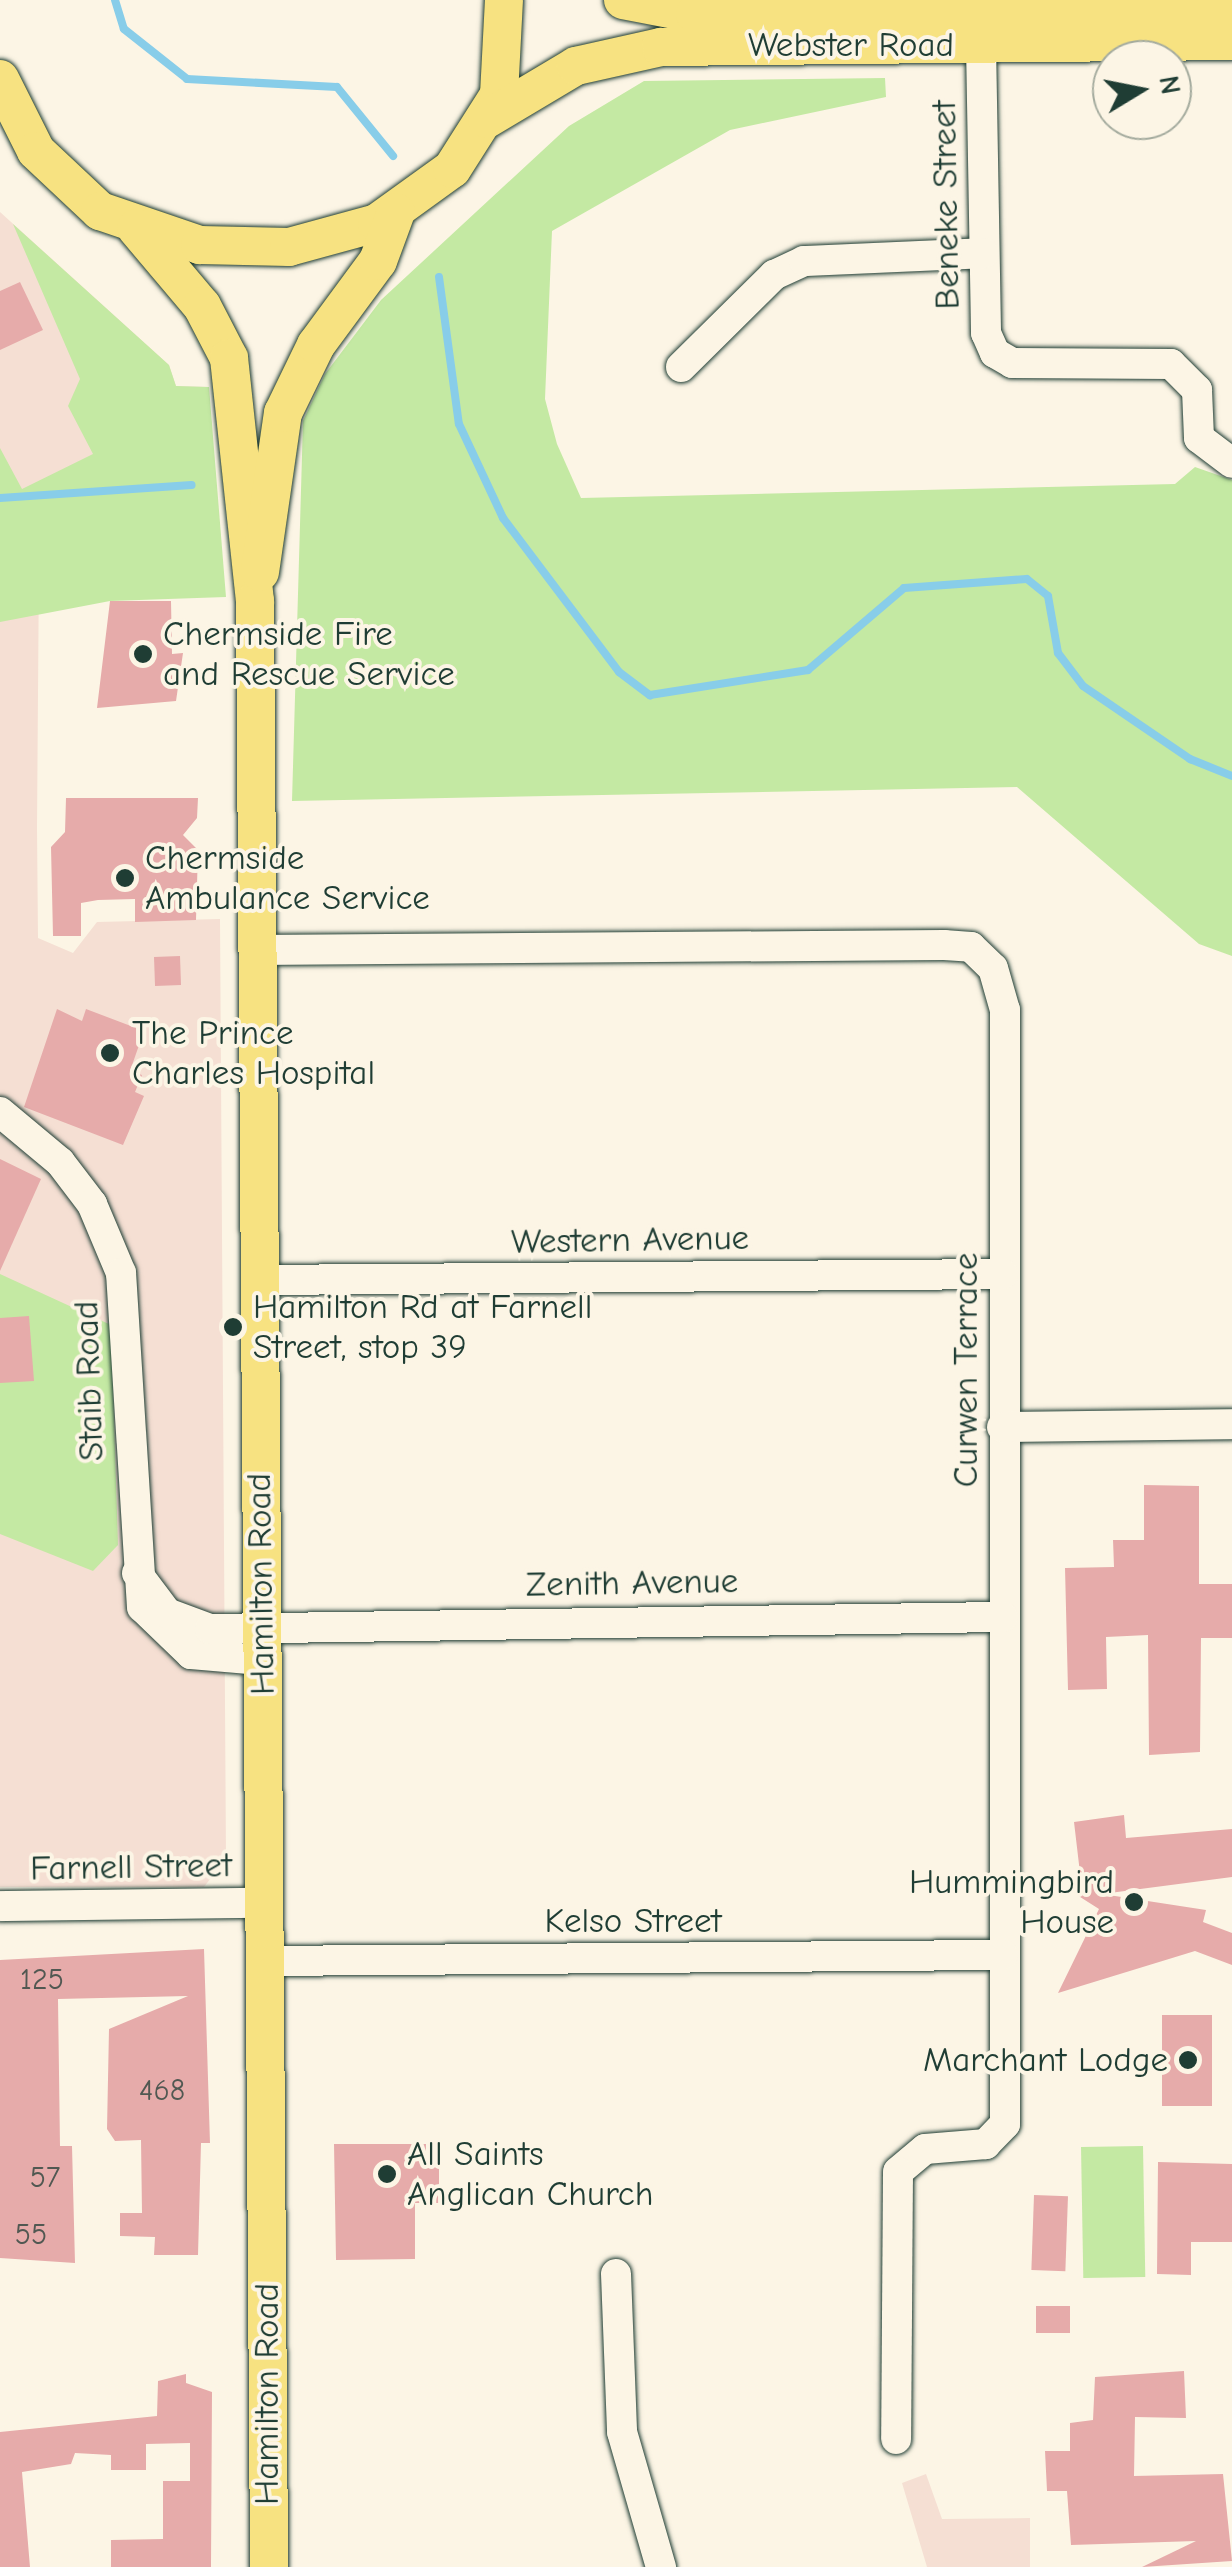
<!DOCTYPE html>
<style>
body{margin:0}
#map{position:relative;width:1232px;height:2567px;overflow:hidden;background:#fcf5e5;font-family:"Comic Neue",sans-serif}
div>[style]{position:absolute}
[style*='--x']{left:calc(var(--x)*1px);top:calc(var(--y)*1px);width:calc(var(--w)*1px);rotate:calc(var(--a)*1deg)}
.built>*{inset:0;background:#f5dfd3}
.green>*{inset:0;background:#c4e9a3;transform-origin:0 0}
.stream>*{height:8px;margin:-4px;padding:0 4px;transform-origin:4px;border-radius:4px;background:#88cde9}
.building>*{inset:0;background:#e6abaa;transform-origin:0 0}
.roads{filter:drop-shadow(0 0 2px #1f3d34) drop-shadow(0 0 2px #1f3d34)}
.minor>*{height:30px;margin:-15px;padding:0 15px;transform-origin:15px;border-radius:15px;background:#fcf5e5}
.major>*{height:38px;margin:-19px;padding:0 19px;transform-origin:19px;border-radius:19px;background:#f7e281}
.dots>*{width:28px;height:28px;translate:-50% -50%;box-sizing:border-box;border:5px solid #fcf5e5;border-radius:50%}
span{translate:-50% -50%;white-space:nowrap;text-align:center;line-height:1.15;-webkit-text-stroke:8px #fcf5e5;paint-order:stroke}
.number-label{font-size:30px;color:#515852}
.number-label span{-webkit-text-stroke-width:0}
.street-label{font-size:35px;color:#1f3d34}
.poi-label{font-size:35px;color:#1f3d34}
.left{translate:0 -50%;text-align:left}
.right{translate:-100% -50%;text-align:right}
.north{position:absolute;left:1092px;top:40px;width:100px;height:100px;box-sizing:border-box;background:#fcf5e5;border:2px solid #a4ab9e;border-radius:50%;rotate:80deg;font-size:28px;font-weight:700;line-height:40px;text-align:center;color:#1f3d34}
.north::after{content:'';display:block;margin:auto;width:35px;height:45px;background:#1f3d34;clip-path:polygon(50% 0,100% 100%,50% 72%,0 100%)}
</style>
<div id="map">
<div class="built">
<i style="clip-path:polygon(0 212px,169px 365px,176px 386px,209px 387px,216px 558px,39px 562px,37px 828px,38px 938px,73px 953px,97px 922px,220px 919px,226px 1858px,204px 1887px,0 1887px)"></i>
<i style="clip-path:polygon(926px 2474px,942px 2519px,1030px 2518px,1030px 2567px,927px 2567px,902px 2483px)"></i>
</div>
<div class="green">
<i style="clip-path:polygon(885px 78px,886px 97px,730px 130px,552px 231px,545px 399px,557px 444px,581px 498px,1175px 484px,1195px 467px,1232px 480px,1232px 956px,1199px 944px,1017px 787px,292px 801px,303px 421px,325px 374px,381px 300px,569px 126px,644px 81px)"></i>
<i style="clip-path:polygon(13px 224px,169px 365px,176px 386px,209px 387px,226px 597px,110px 601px,0 622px,0 448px,22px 489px,93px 454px,68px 406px,80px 379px)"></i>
<i style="clip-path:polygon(0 1274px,111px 1325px,118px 1545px,93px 1571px,0 1534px)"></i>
<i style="left:1143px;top:2146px;width:131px;height:62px;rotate:89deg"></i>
</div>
<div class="stream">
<i style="--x:115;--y:0;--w:30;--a:73"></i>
<i style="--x:124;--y:29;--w:80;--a:38.4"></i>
<i style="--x:187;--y:79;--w:150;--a:3.1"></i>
<i style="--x:337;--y:87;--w:89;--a:50.9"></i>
<i style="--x:439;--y:277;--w:148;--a:82.3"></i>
<i style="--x:459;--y:424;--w:104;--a:64.9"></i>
<i style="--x:503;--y:518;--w:193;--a:53"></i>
<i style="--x:619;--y:672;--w:39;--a:37"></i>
<i style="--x:650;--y:695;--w:160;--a:-9"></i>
<i style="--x:808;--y:670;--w:126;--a:-40.5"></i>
<i style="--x:904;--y:588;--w:123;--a:-4.2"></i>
<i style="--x:1027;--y:579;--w:27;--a:39"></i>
<i style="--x:1048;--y:596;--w:58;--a:80"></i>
<i style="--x:1058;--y:653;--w:41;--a:52.9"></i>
<i style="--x:1083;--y:686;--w:130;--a:34.3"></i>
<i style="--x:1190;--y:759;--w:45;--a:22"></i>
<i style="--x:0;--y:498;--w:192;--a:-3.9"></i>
</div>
<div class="building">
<i style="clip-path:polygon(20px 282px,43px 330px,0 350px,0 291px)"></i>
<i style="clip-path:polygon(110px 601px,171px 601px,172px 654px,183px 653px,176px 701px,97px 708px)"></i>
<i style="clip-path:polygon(66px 798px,198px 798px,197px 818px,183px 835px,198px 850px,196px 920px,135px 922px,135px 899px,98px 900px,81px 903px,81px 936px,53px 936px,51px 847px,65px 832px)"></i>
<i style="left:180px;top:956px;width:29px;height:26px;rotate:88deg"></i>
<i style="clip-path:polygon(57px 1009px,82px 1021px,86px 1009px,144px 1031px,130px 1071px,142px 1075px,135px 1092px,144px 1096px,123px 1145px,24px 1107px)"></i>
<i style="clip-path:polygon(0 1159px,41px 1179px,0 1271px)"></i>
<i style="clip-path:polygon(29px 1316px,34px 1381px,0 1383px,0 1318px)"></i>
<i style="clip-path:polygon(1144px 1485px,1199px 1486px,1199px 1584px,1232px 1584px,1232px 1638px,1201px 1638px,1200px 1752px,1149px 1755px,1148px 1635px,1106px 1637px,1107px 1689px,1068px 1690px,1065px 1568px,1114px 1567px,1113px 1540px,1144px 1540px)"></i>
<i style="clip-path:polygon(1124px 1815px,1126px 1838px,1232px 1829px,1232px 1877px,1102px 1894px,1206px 1910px,1203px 1922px,1232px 1933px,1232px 1965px,1195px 1951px,1058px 1993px,1099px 1909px,1066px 1888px,1082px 1890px,1074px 1822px)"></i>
<i style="clip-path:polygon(204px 1949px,210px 2143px,201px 2143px,198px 2255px,154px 2255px,155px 2237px,120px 2236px,120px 2213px,142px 2213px,141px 2140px,115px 2141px,107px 2129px,109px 2029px,188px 1996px,58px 1999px,60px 2146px,72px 2146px,75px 2263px,0 2258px,0 1960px)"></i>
<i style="left:1162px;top:2015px;width:50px;height:91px"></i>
<i style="clip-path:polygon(334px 2144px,439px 2144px,439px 2203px,415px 2203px,415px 2259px,336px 2260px)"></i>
<i style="clip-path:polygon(1158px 2162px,1232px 2164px,1232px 2242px,1191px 2242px,1191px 2275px,1157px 2274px)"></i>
<i style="left:1034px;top:2195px;width:34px;height:75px;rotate:2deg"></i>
<i style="left:1036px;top:2306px;width:34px;height:27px"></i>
<i style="clip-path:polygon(1184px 2371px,1186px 2418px,1135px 2417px,1134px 2476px,1223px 2474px,1232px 2561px,1142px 2567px,1196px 2541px,1071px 2545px,1067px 2491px,1047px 2491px,1045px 2451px,1070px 2451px,1070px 2423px,1093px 2420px,1095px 2377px)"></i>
<i style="clip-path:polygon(186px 2374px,186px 2383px,212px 2392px,211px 2567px,111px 2567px,111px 2540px,163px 2539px,163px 2481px,190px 2481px,190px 2443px,146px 2444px,146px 2470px,111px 2470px,111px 2455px,75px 2453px,71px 2464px,22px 2472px,30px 2567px,0 2567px,0 2432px,157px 2416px,158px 2381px)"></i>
</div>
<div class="roads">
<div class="minor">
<i style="--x:981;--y:44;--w:289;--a:89"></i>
<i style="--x:986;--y:333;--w:22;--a:66"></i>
<i style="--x:995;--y:353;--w:20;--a:30"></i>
<i style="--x:1012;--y:363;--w:159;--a:0.4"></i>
<i style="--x:1171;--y:364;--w:37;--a:45"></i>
<i style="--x:1197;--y:390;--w:48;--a:87.6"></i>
<i style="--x:1199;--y:438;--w:41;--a:37.1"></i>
<i style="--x:681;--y:367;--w:131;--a:-44.7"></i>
<i style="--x:774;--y:275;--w:33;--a:-25"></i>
<i style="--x:804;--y:261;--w:180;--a:-2.5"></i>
<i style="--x:256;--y:950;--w:688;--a:-0.42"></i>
<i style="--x:944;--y:945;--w:27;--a:4"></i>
<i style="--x:971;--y:947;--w:30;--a:44"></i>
<i style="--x:993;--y:968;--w:44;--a:74.1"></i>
<i style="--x:1005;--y:1010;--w:1114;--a:90"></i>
<i style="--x:1005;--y:2124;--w:28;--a:134"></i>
<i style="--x:986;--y:2144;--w:61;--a:175.3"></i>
<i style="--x:925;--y:2149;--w:35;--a:140"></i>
<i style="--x:898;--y:2172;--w:267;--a:90.4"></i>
<i style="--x:0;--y:1112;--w:78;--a:39.8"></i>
<i style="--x:60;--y:1162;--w:53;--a:52.7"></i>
<i style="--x:92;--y:1204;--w:75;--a:67.2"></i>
<i style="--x:121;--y:1273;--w:335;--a:86.4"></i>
<i style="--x:142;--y:1607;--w:68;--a:43.8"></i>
<i style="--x:191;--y:1654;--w:70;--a:4.9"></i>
<i style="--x:258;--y:1280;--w:745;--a:-0.46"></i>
<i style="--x:1002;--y:1427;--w:230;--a:-0.7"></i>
<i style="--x:137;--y:1573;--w:50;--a:53.1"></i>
<i style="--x:167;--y:1613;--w:46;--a:20.4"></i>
<i style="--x:210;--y:1629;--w:793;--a:-0.87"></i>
<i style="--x:0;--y:1906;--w:263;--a:-0.7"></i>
<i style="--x:264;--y:1961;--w:739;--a:-0.47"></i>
<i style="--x:616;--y:2274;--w:158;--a:87.8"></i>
<i style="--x:622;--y:2432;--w:141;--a:73.9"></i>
</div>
<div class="major">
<i style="--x:623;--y:0;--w:73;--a:11"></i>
<i style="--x:695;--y:14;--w:537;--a:-0.64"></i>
<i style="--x:0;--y:79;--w:80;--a:63.4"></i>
<i style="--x:36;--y:151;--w:88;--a:43.2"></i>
<i style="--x:100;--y:211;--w:106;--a:18.8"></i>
<i style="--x:200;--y:245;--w:89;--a:1.3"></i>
<i style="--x:289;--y:247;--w:91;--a:-15.3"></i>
<i style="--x:377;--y:223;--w:92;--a:-35.8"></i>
<i style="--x:452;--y:169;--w:88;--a:-57.6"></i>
<i style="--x:499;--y:95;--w:95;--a:-87"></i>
<i style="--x:487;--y:119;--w:104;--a:-30.8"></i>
<i style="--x:576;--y:66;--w:87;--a:-12.6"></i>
<i style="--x:661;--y:47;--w:571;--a:-0.6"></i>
<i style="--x:136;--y:228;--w:102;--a:49.8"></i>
<i style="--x:202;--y:306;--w:59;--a:62.6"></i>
<i style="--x:229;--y:358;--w:244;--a:83.9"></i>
<i style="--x:255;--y:601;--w:1966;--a:89.59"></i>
<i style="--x:260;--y:572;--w:161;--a:-81.8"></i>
<i style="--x:283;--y:413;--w:76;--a:-64.1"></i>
<i style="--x:316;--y:345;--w:104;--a:-53.6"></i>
<i style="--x:378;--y:261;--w:52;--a:-69.8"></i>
</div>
</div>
<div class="dots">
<i style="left:143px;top:654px;background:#1f3d34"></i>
<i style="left:125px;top:878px;background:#1f3d34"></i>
<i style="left:110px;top:1053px;background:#1f3d34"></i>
<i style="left:233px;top:1327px;background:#1f3d34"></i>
<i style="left:1134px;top:1902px;background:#1f3d34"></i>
<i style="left:1188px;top:2060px;background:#1f3d34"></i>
<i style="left:387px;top:2174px;background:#1f3d34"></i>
</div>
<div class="number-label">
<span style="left:42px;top:1980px">125</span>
<span style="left:162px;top:2091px">468</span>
<span style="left:45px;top:2178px">57</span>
<span style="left:31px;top:2235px">55</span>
</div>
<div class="street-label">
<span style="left:851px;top:45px">Webster Road</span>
<span style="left:946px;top:205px;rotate:-91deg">Beneke Street</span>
<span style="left:630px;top:1240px;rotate:-1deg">Western Avenue</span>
<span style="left:966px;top:1370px;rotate:-90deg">Curwen Terrace</span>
<span style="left:89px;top:1381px;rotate:-92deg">Staib Road</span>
<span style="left:632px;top:1583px;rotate:-1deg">Zenith Avenue</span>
<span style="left:261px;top:1584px;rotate:-91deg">Hamilton Road</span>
<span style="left:131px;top:1867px;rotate:-1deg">Farnell Street</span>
<span style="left:633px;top:1921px">Kelso Street</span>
<span style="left:267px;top:2394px;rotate:-90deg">Hamilton Road</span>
</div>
<div class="poi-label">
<span class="left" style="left:163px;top:654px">Chermside Fire<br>and Rescue Service</span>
<span class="left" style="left:145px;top:878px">Chermside<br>Ambulance Service</span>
<span class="left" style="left:132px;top:1053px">The Prince<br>Charles Hospital</span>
<span class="left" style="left:253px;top:1327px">Hamilton Rd at Farnell<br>Street, stop 39</span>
<span class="right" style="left:1114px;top:1902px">Hummingbird<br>House</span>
<span class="right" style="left:1168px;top:2060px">Marchant Lodge</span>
<span class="left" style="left:407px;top:2174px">All Saints<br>Anglican Church</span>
</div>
<div class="north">N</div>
</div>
